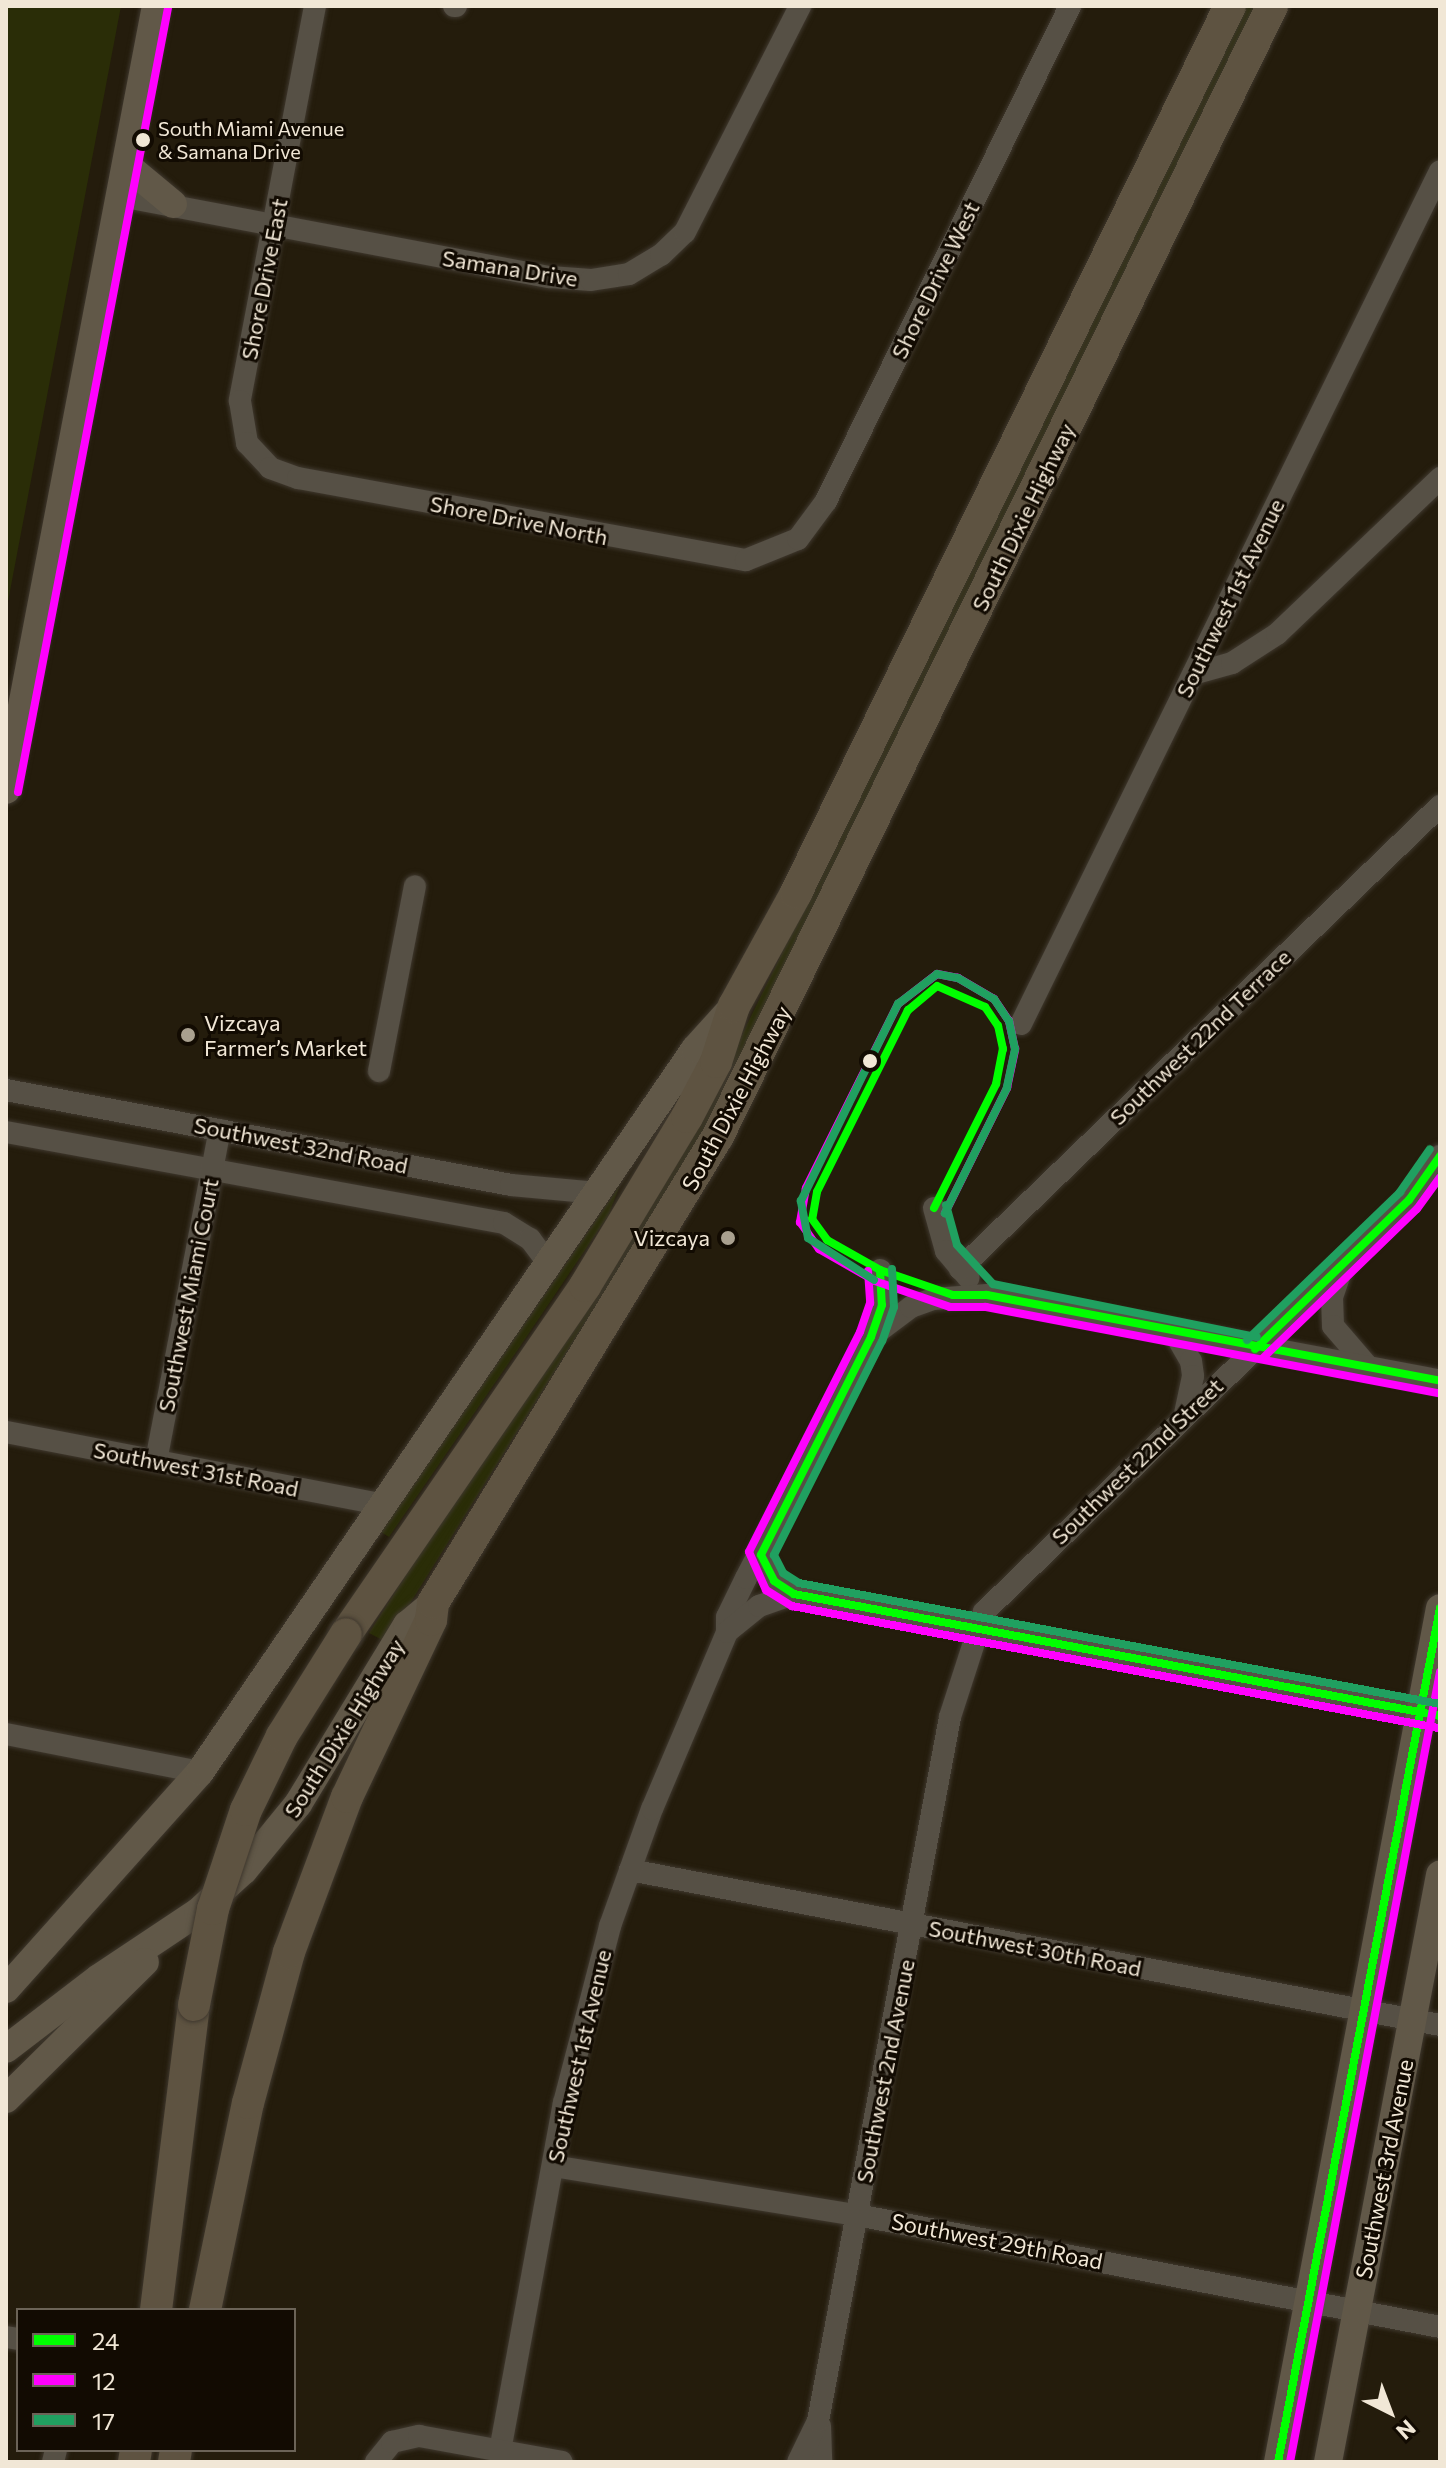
<!DOCTYPE html>
<meta charset="utf-8">
<style>
body{margin:0}
#map{position:relative;width:1446px;height:2468px;overflow:hidden;background:#241c0c;font-family:Commissioner,sans-serif}
div>[style]{position:absolute}
[style*='--x']{left:calc(var(--x)*1px);top:calc(var(--y)*1px);width:calc(var(--w)*1px);rotate:calc(var(--a)*1deg)}
.green>*{inset:0;background:#2a2d07}
.roads{filter:drop-shadow(0 0 2px #3f382e) drop-shadow(0 0 2px #3f382e)}
.minor>*{height:22px;margin:-11px;padding:0 11px;transform-origin:11px;border-radius:11px;background:#565045}
.major>*{height:28px;margin:-14px;padding:0 14px;transform-origin:14px;border-radius:14px;background:#615848}
.highway>*{height:32px;margin:-16px;padding:0 16px;transform-origin:16px;border-radius:16px;background:#5e5341}
.bridges{filter:drop-shadow(0 0 2px #3f382e) drop-shadow(0 0 2px #3f382e)}
.highway-bridge>*{height:32px;margin:-16px;padding:0 16px;transform-origin:16px;border-radius:16px;background:#5e5341}
.bus-1>*{height:8px;margin:-4px;padding:0 4px;transform-origin:4px;border-radius:4px;background:#0f0}
.bus-2>*{height:8px;margin:-4px;padding:0 4px;transform-origin:4px;border-radius:4px;background:#f0f}
.bus-3>*{height:8px;margin:-4px;padding:0 4px;transform-origin:4px;border-radius:4px;background:#20a060}
.dots>*{width:22px;height:22px;translate:-50% -50%;box-sizing:border-box;border:4px solid #120b02;border-radius:50%}
span{translate:-50% -50%;white-space:nowrap;text-align:center;line-height:1.15;-webkit-text-stroke:6px #120b02;paint-order:stroke}
.bus-label{font-size:20px;color:#f1e7d6}
.left{translate:0 -50%;text-align:left}
.street-label{font-size:22px;color:#f1e7d6}
.poi-label{font-size:22px;color:#f1e7d6}
.right{translate:-100% -50%;text-align:right}
.frame{position:absolute;inset:0;border:8px solid #f1e7d6;pointer-events:none}
.legend{position:absolute;left:16px;top:2308px;width:280px;height:144px;box-sizing:border-box;background:#120b02;border:2px solid #6b6357;margin:0;padding:10px 14px;list-style:none;font-size:24px;color:#f1e7d6}
.legend li{display:flex;align-items:center;gap:16px;height:40px}
.legend b{width:40px;border:2px solid #6b6357}
.north{position:absolute;left:1350px;top:2372px;width:80px;height:80px;-webkit-text-stroke:6px #120b02;paint-order:stroke;rotate:138deg;font-size:22px;font-weight:700;line-height:32px;text-align:center;color:#f1e7d6}
.north::after{content:'';display:block;margin:auto;width:28px;height:36px;background:#f1e7d6;clip-path:polygon(50% 0,100% 100%,50% 72%,0 100%)}
</style>
<div id="map">
<div class="green">
<i style="clip-path:polygon(6px 6px,121px 6px,6px 612px)"></i>
<i style="clip-path:polygon(1246px 6px,1258px 6px,704px 1132px,386px 1642px,369px 1633px,711px 1098px)"></i>
<i style="clip-path:polygon(620px 1185px,608px 1216px,517px 1351px,389px 1537px,381px 1532px)"></i>
</div>
<div class="roads">
<div class="minor">
<i style="--x:315;--y:6;--w:402;--a:100.8"></i>
<i style="--x:240;--y:401;--w:43;--a:80.5"></i>
<i style="--x:247;--y:443;--w:34;--a:47"></i>
<i style="--x:270;--y:468;--w:30;--a:20"></i>
<i style="--x:298;--y:478;--w:455;--a:10.4"></i>
<i style="--x:746;--y:560;--w:56;--a:-22"></i>
<i style="--x:798;--y:539;--w:47;--a:-53.6"></i>
<i style="--x:826;--y:501;--w:552;--a:-63.76"></i>
<i style="--x:454;--y:6;--w:2;--a:0"></i>
<i style="--x:120;--y:196;--w:438;--a:10.7"></i>
<i style="--x:550;--y:277;--w:41;--a:4.2"></i>
<i style="--x:591;--y:280;--w:38;--a:-9"></i>
<i style="--x:629;--y:274;--w:37;--a:-31"></i>
<i style="--x:661;--y:255;--w:33;--a:-44"></i>
<i style="--x:685;--y:232;--w:254;--a:-63"></i>
<i style="--x:1193;--y:674;--w:41;--a:-15.8"></i>
<i style="--x:1232;--y:663;--w:54;--a:-32.8"></i>
<i style="--x:1277;--y:634;--w:226;--a:-43.7"></i>
<i style="--x:1021;--y:1024;--w:950;--a:-63.84"></i>
<i style="--x:379;--y:1071;--w:188;--a:-79"></i>
<i style="--x:6;--y:1090;--w:514;--a:10.65"></i>
<i style="--x:511;--y:1185;--w:87;--a:5.3"></i>
<i style="--x:6;--y:1132;--w:506;--a:10.36"></i>
<i style="--x:504;--y:1223;--w:31;--a:32"></i>
<i style="--x:530;--y:1239;--w:31;--a:53"></i>
<i style="--x:934;--y:1208;--w:45;--a:74.4"></i>
<i style="--x:946;--y:1251;--w:35;--a:50"></i>
<i style="--x:1342;--y:1268;--w:31;--a:109"></i>
<i style="--x:1332;--y:1297;--w:29;--a:88"></i>
<i style="--x:1333;--y:1326;--w:57;--a:49.3"></i>
<i style="--x:960;--y:1269;--w:667;--a:-43.97"></i>
<i style="--x:1174;--y:1332;--w:34;--a:60"></i>
<i style="--x:1191;--y:1361;--w:15;--a:82"></i>
<i style="--x:1193;--y:1376;--w:40;--a:102"></i>
<i style="--x:871;--y:1337;--w:50;--a:-36.9"></i>
<i style="--x:911;--y:1307;--w:23;--a:-20"></i>
<i style="--x:933;--y:1299;--w:54;--a:-4.2"></i>
<i style="--x:987;--y:1295;--w:461;--a:10.7"></i>
<i style="--x:6;--y:1432;--w:387;--a:10.9"></i>
<i style="--x:156;--y:1461;--w:337;--a:-79.1"></i>
<i style="--x:761;--y:1555;--w:29;--a:63"></i>
<i style="--x:774;--y:1581;--w:24;--a:33"></i>
<i style="--x:794;--y:1594;--w:657;--a:10.69"></i>
<i style="--x:727;--y:1631;--w:14;--a:-90"></i>
<i style="--x:727;--y:1617;--w:43;--a:-64"></i>
<i style="--x:746;--y:1578;--w:271;--a:-62.6"></i>
<i style="--x:871;--y:1337;--w:34;--a:-71"></i>
<i style="--x:882;--y:1305;--w:35;--a:-93"></i>
<i style="--x:6;--y:1734;--w:198;--a:11.1"></i>
<i style="--x:630;--y:1870;--w:825;--a:10.83"></i>
<i style="--x:553;--y:2166;--w:308;--a:9.2"></i>
<i style="--x:857;--y:2215;--w:594;--a:10.87"></i>
<i style="--x:6;--y:2337;--w:12;--a:9"></i>
<i style="--x:820;--y:2426;--w:36;--a:88"></i>
<i style="--x:500;--y:2451;--w:354;--a:-79.6"></i>
<i style="--x:564;--y:2103;--w:183;--a:-75.4"></i>
<i style="--x:610;--y:1926;--w:124;--a:-70.3"></i>
<i style="--x:652;--y:1809;--w:192;--a:-67"></i>
<i style="--x:727;--y:1632;--w:41;--a:-39.1"></i>
<i style="--x:759;--y:1606;--w:37;--a:-19"></i>
<i style="--x:53;--y:2462;--w:12;--a:-76"></i>
<i style="--x:376;--y:2462;--w:26;--a:-51"></i>
<i style="--x:392;--y:2442;--w:28;--a:-13"></i>
<i style="--x:419;--y:2436;--w:145;--a:10.3"></i>
<i style="--x:798;--y:2462;--w:46;--a:-64"></i>
<i style="--x:818;--y:2421;--w:716;--a:-79.38"></i>
<i style="--x:950;--y:1717;--w:110;--a:-72.1"></i>
<i style="--x:984;--y:1612;--w:592;--a:-44.11"></i>
<i style="--x:1409;--y:1200;--w:54;--a:-54.8"></i>
</div>
<div class="major">
<i style="--x:126;--y:165;--w:61;--a:39.7"></i>
<i style="--x:6;--y:790;--w:798;--a:-79.17"></i>
<i style="--x:6;--y:1989;--w:291;--a:-48.2"></i>
<i style="--x:200;--y:1772;--w:876;--a:-55.6"></i>
<i style="--x:695;--y:1049;--w:57;--a:-47.9"></i>
<i style="--x:6;--y:2049;--w:117;--a:-37.4"></i>
<i style="--x:99;--y:1978;--w:119;--a:-33.7"></i>
<i style="--x:198;--y:1912;--w:62;--a:-42.4"></i>
<i style="--x:244;--y:1870;--w:85;--a:-50.7"></i>
<i style="--x:298;--y:1804;--w:210;--a:-58.7"></i>
<i style="--x:407;--y:1625;--w:34;--a:-40"></i>
<i style="--x:6;--y:2099;--w:195;--a:-44.6"></i>
<i style="--x:1278;--y:2462;--w:869;--a:-79.26"></i>
<i style="--x:1328;--y:2462;--w:598;--a:-79.2"></i>
</div>
<div class="highway">
<i style="--x:346;--y:1634;--w:422;--a:-55.5"></i>
<i style="--x:585;--y:1286;--w:197;--a:-58.9"></i>
<i style="--x:687;--y:1117;--w:62;--a:-62.2"></i>
<i style="--x:716;--y:1062;--w:59;--a:-72.2"></i>
<i style="--x:734;--y:1006;--w:129;--a:-61.2"></i>
<i style="--x:796;--y:893;--w:987;--a:-63.93"></i>
<i style="--x:156;--y:2310;--w:307;--a:-82.9"></i>
<i style="--x:205;--y:2310;--w:211;--a:-78.3"></i>
<i style="--x:248;--y:2103;--w:156;--a:-74.8"></i>
<i style="--x:289;--y:1952;--w:165;--a:-69.5"></i>
<i style="--x:347;--y:1797;--w:196;--a:-64.6"></i>
<i style="--x:431;--y:1620;--w:17;--a:-83"></i>
<i style="--x:433;--y:1603;--w:547;--a:-58.61"></i>
<i style="--x:718;--y:1136;--w:1258;--a:-63.88"></i>
<i style="--x:134;--y:2462;--w:12;--a:-81"></i>
<i style="--x:174;--y:2462;--w:12;--a:-81"></i>
</div>
</div>
<div class="bridges">
<div class="highway-bridge">
<i style="--x:194;--y:2005;--w:98;--a:-78.8"></i>
<i style="--x:213;--y:1909;--w:104;--a:-71.6"></i>
<i style="--x:246;--y:1810;--w:82;--a:-64.1"></i>
<i style="--x:282;--y:1736;--w:120;--a:-57.9"></i>
</div>
</div>
<div class="bus-1">
<i style="--x:934;--y:1208;--w:139;--a:-63.4"></i>
<i style="--x:996;--y:1084;--w:36;--a:-79"></i>
<i style="--x:1003;--y:1049;--w:24;--a:-102"></i>
<i style="--x:998;--y:1026;--w:23;--a:-124"></i>
<i style="--x:985;--y:1007;--w:52;--a:-156.4"></i>
<i style="--x:937;--y:986;--w:38;--a:140"></i>
<i style="--x:908;--y:1010;--w:203;--a:116.6"></i>
<i style="--x:817;--y:1192;--w:27;--a:100"></i>
<i style="--x:812;--y:1219;--w:26;--a:54"></i>
<i style="--x:827;--y:1240;--w:61;--a:29.5"></i>
<i style="--x:880;--y:1270;--w:77;--a:18.9"></i>
<i style="--x:953;--y:1295;--w:34;--a:0"></i>
<i style="--x:987;--y:1295;--w:461;--a:10.7"></i>
<i style="--x:880;--y:1270;--w:35;--a:87"></i>
<i style="--x:882;--y:1305;--w:34;--a:109"></i>
<i style="--x:871;--y:1337;--w:244;--a:116.8"></i>
<i style="--x:761;--y:1555;--w:29;--a:63"></i>
<i style="--x:774;--y:1581;--w:24;--a:33"></i>
<i style="--x:794;--y:1594;--w:657;--a:10.69"></i>
<i style="--x:1255;--y:1349;--w:214;--a:-44.1"></i>
<i style="--x:1409;--y:1200;--w:54;--a:-54.8"></i>
<i style="--x:1278;--y:2462;--w:869;--a:-79.26"></i>
</div>
<div class="bus-2">
<i style="--x:18;--y:792;--w:798;--a:-79.17"></i>
<i style="--x:945;--y:1213;--w:140;--a:-63.6"></i>
<i style="--x:1007;--y:1088;--w:40;--a:-78"></i>
<i style="--x:1015;--y:1049;--w:29;--a:-102"></i>
<i style="--x:1009;--y:1021;--w:27;--a:-124"></i>
<i style="--x:994;--y:999;--w:42;--a:-149.7"></i>
<i style="--x:958;--y:978;--w:21;--a:-169"></i>
<i style="--x:937;--y:974;--w:49;--a:142.4"></i>
<i style="--x:898;--y:1004;--w:206;--a:116.6"></i>
<i style="--x:806;--y:1188;--w:35;--a:100"></i>
<i style="--x:800;--y:1222;--w:33;--a:55"></i>
<i style="--x:819;--y:1249;--w:64;--a:29.7"></i>
<i style="--x:875;--y:1281;--w:79;--a:19.1"></i>
<i style="--x:950;--y:1307;--w:36;--a:0"></i>
<i style="--x:986;--y:1307;--w:460;--a:10.8"></i>
<i style="--x:868;--y:1271;--w:32;--a:86"></i>
<i style="--x:870;--y:1303;--w:31;--a:109"></i>
<i style="--x:860;--y:1332;--w:246;--a:116.8"></i>
<i style="--x:749;--y:1552;--w:42;--a:65.9"></i>
<i style="--x:766;--y:1590;--w:31;--a:32"></i>
<i style="--x:792;--y:1606;--w:657;--a:10.69"></i>
<i style="--x:1263;--y:1358;--w:214;--a:-44.1"></i>
<i style="--x:1417;--y:1209;--w:39;--a:-54"></i>
<i style="--x:1290;--y:2462;--w:804;--a:-79.25"></i>
</div>
<div class="bus-3">
<i style="--x:946;--y:1205;--w:41;--a:74.6"></i>
<i style="--x:957;--y:1245;--w:53;--a:47.3"></i>
<i style="--x:993;--y:1284;--w:269;--a:11.4"></i>
<i style="--x:892;--y:1269;--w:38;--a:87"></i>
<i style="--x:894;--y:1307;--w:36;--a:109"></i>
<i style="--x:882;--y:1341;--w:240;--a:116.8"></i>
<i style="--x:774;--y:1555;--w:20;--a:63"></i>
<i style="--x:783;--y:1573;--w:19;--a:32"></i>
<i style="--x:799;--y:1583;--w:652;--a:10.69"></i>
<i style="--x:874;--y:1280;--w:78;--a:-147.5"></i>
<i style="--x:808;--y:1238;--w:38;--a:-101"></i>
<i style="--x:801;--y:1201;--w:220;--a:-63.8"></i>
<i style="--x:898;--y:1004;--w:49;--a:-37.6"></i>
<i style="--x:937;--y:974;--w:21;--a:11"></i>
<i style="--x:958;--y:978;--w:42;--a:30.3"></i>
<i style="--x:994;--y:999;--w:27;--a:56"></i>
<i style="--x:1009;--y:1021;--w:29;--a:78"></i>
<i style="--x:1015;--y:1049;--w:40;--a:102"></i>
<i style="--x:1007;--y:1088;--w:140;--a:116.4"></i>
<i style="--x:1247;--y:1340;--w:213;--a:-44"></i>
<i style="--x:1400;--y:1192;--w:52;--a:-55.1"></i>
</div>
<div class="dots">
<i style="left:143px;top:140px;background:#f1e7d6"></i>
<i style="left:188px;top:1035px;background:#a9a08f"></i>
<i style="left:870px;top:1061px;background:#f1e7d6"></i>
<i style="left:728px;top:1238px;background:#a9a08f"></i>
</div>
<div class="bus-label">
<span class="left" style="left:158px;top:140px">South Miami Avenue<br>&amp; Samana Drive</span>
</div>
<div class="street-label">
<span style="left:510px;top:268px;rotate:9deg">Samana Drive</span>
<span style="left:264px;top:279px;rotate:-79deg">Shore Drive East</span>
<span style="left:935px;top:280px;rotate:-64deg">Shore Drive West</span>
<span style="left:1023px;top:517px;rotate:-64deg">South Dixie Highway</span>
<span style="left:519px;top:520px;rotate:11deg">Shore Drive North</span>
<span style="left:1230px;top:598px;rotate:-64deg">Southwest 1st Avenue</span>
<span style="left:1200px;top:1037px;rotate:-44deg">Southwest 22nd Terrace</span>
<span style="left:736px;top:1098px;rotate:-62deg">South Dixie Highway</span>
<span style="left:301px;top:1145px;rotate:11deg">Southwest 32nd Road</span>
<span style="left:188px;top:1295px;rotate:-79deg">Southwest Miami Court</span>
<span style="left:1137px;top:1461px;rotate:-44deg">Southwest 22nd Street</span>
<span style="left:196px;top:1469px;rotate:11deg">Southwest 31st Road</span>
<span style="left:344px;top:1728px;rotate:-58deg">South Dixie Highway</span>
<span style="left:1035px;top:1948px;rotate:11deg">Southwest 30th Road</span>
<span style="left:579px;top:2056px;rotate:-77deg">Southwest 1st Avenue</span>
<span style="left:885px;top:2071px;rotate:-79deg">Southwest 2nd Avenue</span>
<span style="left:1384px;top:2169px;rotate:-79deg">Southwest 3rd Avenue</span>
<span style="left:997px;top:2241px;rotate:11deg">Southwest 29th Road</span>
</div>
<div class="poi-label">
<span class="left" style="left:204px;top:1035px">Vizcaya<br>Farmer’s Market</span>
<span class="right" style="left:710px;top:1238px">Vizcaya</span>
</div>
<div class="frame"></div>
<ul class="legend">
<li><b style="height:10px;background:#0f0"></b>24</li>
<li><b style="height:10px;background:#f0f"></b>12</li>
<li><b style="height:10px;background:#20a060"></b>17</li>
</ul>
<div class="north">N</div>
</div>
